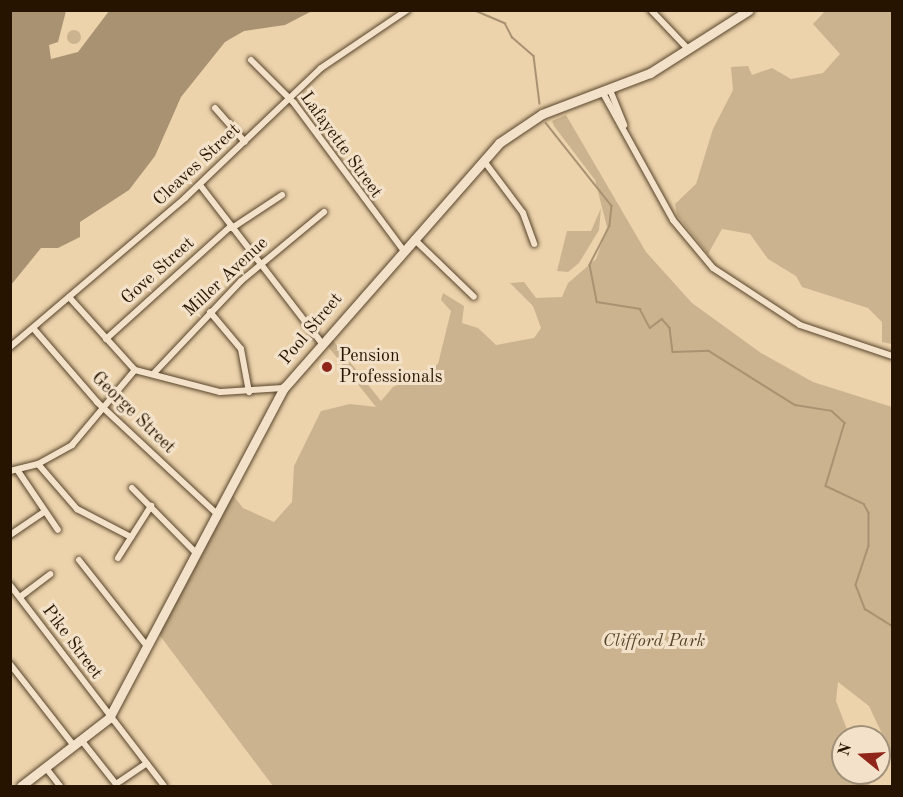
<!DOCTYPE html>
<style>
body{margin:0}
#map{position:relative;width:903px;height:797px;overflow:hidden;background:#ecd3ac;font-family:"Old Standard TT",serif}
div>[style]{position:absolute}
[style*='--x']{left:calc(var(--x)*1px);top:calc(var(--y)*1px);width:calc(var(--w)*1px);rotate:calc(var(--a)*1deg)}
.green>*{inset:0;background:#cbb38f}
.round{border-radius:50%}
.water>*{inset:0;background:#a99272}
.stream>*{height:1.5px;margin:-0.75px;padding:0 0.75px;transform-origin:0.75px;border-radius:0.75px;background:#a99272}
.roads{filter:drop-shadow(0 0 2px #58442b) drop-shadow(0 0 2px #58442b)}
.minor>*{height:6px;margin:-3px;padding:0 3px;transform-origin:3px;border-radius:3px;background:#f3e2c9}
.secondary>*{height:9px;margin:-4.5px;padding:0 4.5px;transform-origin:4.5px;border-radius:4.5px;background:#f3e2c9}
.dots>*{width:16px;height:16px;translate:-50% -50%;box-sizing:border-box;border:3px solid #f3e2c9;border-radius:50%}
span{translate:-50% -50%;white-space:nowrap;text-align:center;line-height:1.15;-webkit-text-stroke:6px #f3e2c9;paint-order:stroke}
.street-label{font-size:18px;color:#271400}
.poi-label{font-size:18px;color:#271400}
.left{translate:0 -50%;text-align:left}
.park-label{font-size:18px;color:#58442b;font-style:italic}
.frame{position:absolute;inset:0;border:12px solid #271400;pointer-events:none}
.north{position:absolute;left:831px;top:725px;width:60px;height:60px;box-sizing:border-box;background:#f3e2c9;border:2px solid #a19079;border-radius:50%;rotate:288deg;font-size:16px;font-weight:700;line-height:24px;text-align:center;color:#271400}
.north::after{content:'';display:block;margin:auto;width:21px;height:27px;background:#8f2418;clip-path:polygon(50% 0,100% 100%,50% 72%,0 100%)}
</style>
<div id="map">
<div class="green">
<i style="clip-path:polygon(825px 11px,892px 11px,892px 344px,882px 342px,882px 322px,868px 308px,802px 287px,796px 276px,768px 259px,750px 234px,722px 229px,708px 254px,677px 215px,675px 204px,696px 184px,713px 129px,733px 90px,731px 67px,748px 66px,752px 75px,772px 68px,791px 79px,823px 73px,840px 54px,813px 24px)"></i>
<i class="round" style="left:67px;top:30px;width:14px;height:14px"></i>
<i style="clip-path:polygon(566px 115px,646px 252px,692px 303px,761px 353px,813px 382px,892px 407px,892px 755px,869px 706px,838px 682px,836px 701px,850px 737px,843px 737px,843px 773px,864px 773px,870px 786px,273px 786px,158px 633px,232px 494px,243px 508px,274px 522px,292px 502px,294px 466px,321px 411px,350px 404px,376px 407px,326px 344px,331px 338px,381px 401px,393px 387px,438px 364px,451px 311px,441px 300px,443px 293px,464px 306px,462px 323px,478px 328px,496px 345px,534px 338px,541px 328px,533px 306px,510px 283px,524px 282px,536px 298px,562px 297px,568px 283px,596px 259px,607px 227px,595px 180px,554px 126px,552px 121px)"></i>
<i style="clip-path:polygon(601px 208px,599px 230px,579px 263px,568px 272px,557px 271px,567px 231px,591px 231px)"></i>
</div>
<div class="water">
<i style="clip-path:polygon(10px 11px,66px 11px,58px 42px,49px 45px,51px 59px,78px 52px,109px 11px,312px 11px,285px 25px,244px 31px,225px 42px,181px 97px,155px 156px,129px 190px,80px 222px,80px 237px,58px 248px,41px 248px,11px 285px)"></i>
</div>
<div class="stream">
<i style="--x:474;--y:10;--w:34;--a:23"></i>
<i style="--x:505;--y:23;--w:16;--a:63"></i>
<i style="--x:512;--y:37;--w:29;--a:41"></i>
<i style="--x:534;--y:56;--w:48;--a:82.9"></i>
<i style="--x:546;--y:123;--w:106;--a:51.5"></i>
<i style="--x:612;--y:206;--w:20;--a:96"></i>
<i style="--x:610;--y:226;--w:44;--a:117.1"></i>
<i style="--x:590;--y:265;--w:38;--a:79"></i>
<i style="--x:597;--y:302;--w:44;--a:9.2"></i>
<i style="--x:640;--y:309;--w:21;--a:62"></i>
<i style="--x:650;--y:328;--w:15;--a:-37"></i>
<i style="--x:662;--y:319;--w:12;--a:48"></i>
<i style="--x:670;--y:328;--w:24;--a:83"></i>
<i style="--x:673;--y:352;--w:36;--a:-2"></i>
<i style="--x:709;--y:351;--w:102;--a:32.1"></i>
<i style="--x:795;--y:405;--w:37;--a:9"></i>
<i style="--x:832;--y:411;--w:18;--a:43"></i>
<i style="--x:845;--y:423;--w:66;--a:106.8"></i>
<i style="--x:826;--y:486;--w:42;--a:25.3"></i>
<i style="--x:864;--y:504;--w:10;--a:61"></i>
<i style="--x:869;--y:513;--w:33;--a:90"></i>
<i style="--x:869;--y:546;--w:41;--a:108.4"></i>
<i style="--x:856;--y:585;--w:26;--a:69"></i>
<i style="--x:865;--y:609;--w:32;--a:32"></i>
</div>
<div class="roads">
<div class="minor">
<i style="--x:651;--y:10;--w:55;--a:46.5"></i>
<i style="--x:251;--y:60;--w:61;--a:45"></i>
<i style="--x:294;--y:103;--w:183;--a:53.4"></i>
<i style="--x:610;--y:90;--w:38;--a:68"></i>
<i style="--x:603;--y:93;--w:145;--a:61.1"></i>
<i style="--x:673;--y:220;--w:62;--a:50.2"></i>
<i style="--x:713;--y:268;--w:104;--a:33.2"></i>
<i style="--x:800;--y:325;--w:97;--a:18.6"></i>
<i style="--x:215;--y:108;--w:45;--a:48.6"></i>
<i style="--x:484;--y:161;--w:65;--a:53.1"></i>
<i style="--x:523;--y:213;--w:33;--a:70"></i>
<i style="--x:200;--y:185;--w:198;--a:52.4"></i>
<i style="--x:232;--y:228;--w:60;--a:-33.4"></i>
<i style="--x:414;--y:239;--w:83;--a:44"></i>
<i style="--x:69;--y:297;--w:98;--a:47.9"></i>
<i style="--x:210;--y:312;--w:48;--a:50"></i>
<i style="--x:241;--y:349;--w:44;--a:79.5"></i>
<i style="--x:33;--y:328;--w:98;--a:49.1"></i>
<i style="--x:97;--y:402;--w:164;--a:43"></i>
<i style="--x:106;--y:339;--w:169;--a:-42.1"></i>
<i style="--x:10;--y:347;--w:230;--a:-40.4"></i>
<i style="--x:185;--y:198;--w:188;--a:-43.7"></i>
<i style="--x:321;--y:68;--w:104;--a:-34"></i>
<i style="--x:155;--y:372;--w:125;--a:-46.6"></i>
<i style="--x:241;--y:281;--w:108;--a:-39.7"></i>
<i style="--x:38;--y:464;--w:60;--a:49.1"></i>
<i style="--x:77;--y:509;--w:61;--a:27.4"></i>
<i style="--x:10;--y:471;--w:29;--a:-14"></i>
<i style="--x:38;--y:464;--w:39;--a:-29"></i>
<i style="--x:72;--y:445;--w:98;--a:-50"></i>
<i style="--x:135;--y:370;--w:88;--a:14.5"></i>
<i style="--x:220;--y:392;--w:64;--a:-3.6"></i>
<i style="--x:18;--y:471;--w:71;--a:55.9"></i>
<i style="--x:132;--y:488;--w:91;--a:45.4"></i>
<i style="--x:10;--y:535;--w:41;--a:-34.1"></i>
<i style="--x:118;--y:558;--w:62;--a:-57.6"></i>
<i style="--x:79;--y:560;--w:110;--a:51.7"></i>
<i style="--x:10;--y:585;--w:253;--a:52.5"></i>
<i style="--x:20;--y:597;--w:38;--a:-37"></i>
<i style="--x:10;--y:664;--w:104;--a:52"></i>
<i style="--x:82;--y:741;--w:55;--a:51.7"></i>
<i style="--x:116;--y:784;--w:37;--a:-34"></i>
<i style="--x:46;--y:768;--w:23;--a:52"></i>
</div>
<div class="secondary">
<i style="--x:21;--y:786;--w:111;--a:-37.7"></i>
<i style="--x:109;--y:718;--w:374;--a:-62.1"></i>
<i style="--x:284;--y:388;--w:326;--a:-48.7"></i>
<i style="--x:499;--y:143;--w:52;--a:-34"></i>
<i style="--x:542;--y:114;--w:116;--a:-20.8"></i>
<i style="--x:650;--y:73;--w:117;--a:-32.5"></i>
</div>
</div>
<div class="dots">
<i style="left:327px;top:367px;background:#8f2418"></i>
</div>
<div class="street-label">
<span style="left:341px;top:145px;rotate:54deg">Lafayette Street</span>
<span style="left:197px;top:165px;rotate:-43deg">Cleaves Street</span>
<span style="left:158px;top:271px;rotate:-42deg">Gove Street</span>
<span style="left:226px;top:277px;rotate:-43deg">Miller Avenue</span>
<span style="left:311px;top:329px;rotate:-50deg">Pool Street</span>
<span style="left:133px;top:413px;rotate:44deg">George Street</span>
<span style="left:72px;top:642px;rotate:53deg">Pike Street</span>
</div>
<div class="poi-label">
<span class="left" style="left:339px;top:367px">Pension<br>Professionals</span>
</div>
<div class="park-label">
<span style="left:654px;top:641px">Clifford Park</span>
</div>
<div class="frame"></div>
<div class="north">N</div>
</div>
